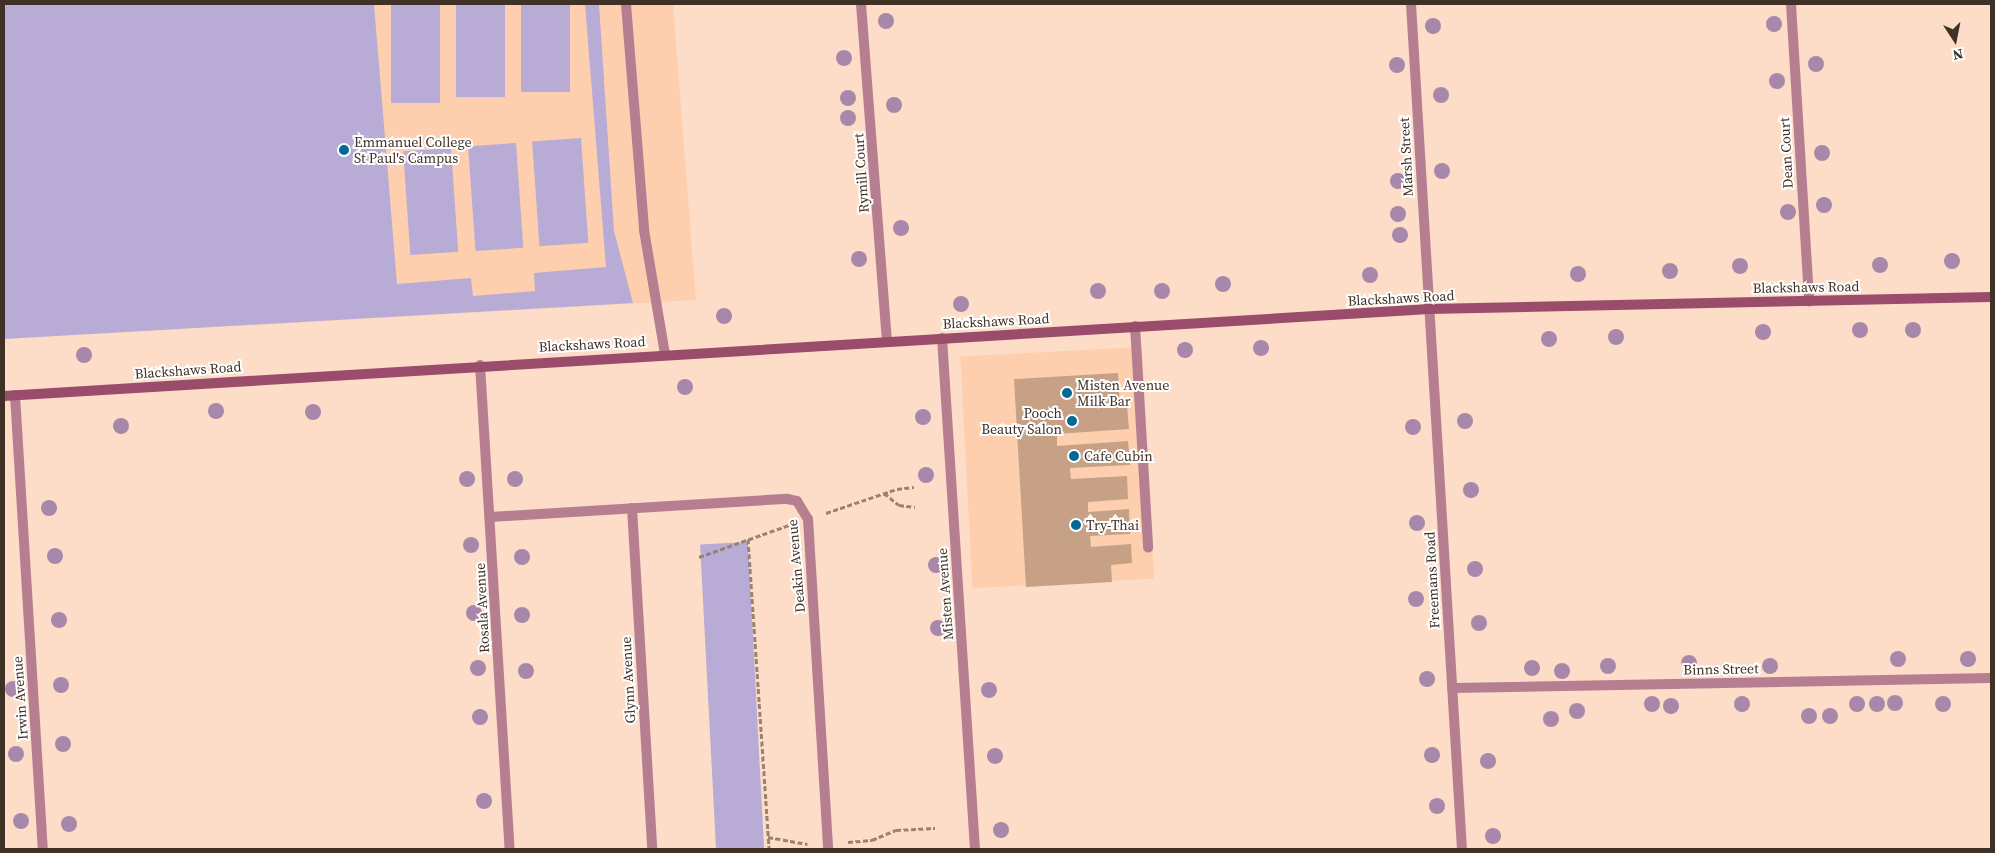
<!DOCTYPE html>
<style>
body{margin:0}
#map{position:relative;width:1995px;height:853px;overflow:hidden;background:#fdddc7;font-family:"Source Serif 4",serif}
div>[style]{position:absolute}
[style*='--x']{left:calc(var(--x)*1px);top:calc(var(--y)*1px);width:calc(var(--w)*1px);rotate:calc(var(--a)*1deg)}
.built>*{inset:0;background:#fecfae;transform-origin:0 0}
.green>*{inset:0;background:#b8acd7;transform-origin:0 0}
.building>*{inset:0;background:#c6a186}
.path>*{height:3px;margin-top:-1.5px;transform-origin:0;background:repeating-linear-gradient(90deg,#998272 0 5px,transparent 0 7.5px)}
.service>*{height:10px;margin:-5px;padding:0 5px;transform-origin:5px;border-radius:5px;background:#b67f91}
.minor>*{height:10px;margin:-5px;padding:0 5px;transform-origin:5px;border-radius:5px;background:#b67f91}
.secondary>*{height:10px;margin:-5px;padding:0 5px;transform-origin:5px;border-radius:5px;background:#9a4d6a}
.trees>*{width:16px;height:16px;margin:-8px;border-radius:50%;background:#a788ab}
.dots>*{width:14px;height:14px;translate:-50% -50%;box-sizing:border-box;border:2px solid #fff;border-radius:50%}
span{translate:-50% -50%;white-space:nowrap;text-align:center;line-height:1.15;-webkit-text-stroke:4px #fff;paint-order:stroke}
.poi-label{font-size:14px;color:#403126}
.left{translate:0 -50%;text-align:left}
.right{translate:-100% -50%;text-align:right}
.street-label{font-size:14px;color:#403126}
.frame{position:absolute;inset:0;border:5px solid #403126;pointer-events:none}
.north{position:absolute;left:1930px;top:15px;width:50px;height:50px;-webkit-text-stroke:4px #fff;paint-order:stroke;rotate:169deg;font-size:14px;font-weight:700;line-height:20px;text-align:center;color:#403126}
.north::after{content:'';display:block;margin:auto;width:18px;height:22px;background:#403126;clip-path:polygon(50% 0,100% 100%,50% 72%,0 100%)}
</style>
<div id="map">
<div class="built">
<i style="clip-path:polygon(4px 4px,673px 4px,696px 300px,4px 339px)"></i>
<i style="left:1142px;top:347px;width:232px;height:182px;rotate:87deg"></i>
</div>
<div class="green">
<i style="clip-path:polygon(4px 4px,374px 4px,397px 284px,471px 278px,473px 296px,535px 291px,534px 273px,606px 267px,585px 4px,599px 4px,614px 231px,633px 303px,4px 339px)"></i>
<i style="left:391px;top:4px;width:49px;height:99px"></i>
<i style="left:456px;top:4px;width:49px;height:93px"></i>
<i style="left:521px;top:4px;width:49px;height:88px"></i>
<i style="left:581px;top:138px;width:105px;height:49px;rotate:86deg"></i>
<i style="left:516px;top:143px;width:105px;height:48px;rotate:86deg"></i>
<i style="left:451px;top:148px;width:104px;height:48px;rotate:86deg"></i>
<i style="left:748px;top:542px;width:308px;height:48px;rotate:87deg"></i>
</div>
<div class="building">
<i style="clip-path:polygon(1118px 373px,1120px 406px,1127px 406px,1129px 429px,1057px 434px,1057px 446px,1128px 441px,1130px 465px,1070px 468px,1071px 479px,1127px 476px,1128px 499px,1088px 502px,1088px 512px,1129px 509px,1130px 534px,1090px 536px,1091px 547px,1131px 544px,1132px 563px,1111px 565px,1112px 582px,1026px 587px,1014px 379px)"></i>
</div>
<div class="path">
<i style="--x:884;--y:493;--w:19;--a:39"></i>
<i style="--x:899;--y:505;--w:16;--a:7"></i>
<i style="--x:826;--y:513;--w:75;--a:-18.7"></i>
<i style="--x:897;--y:489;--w:17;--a:-7"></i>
<i style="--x:748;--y:539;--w:311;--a:86.1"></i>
<i style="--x:699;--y:557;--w:96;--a:-19.6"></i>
<i style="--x:768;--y:837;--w:40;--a:10"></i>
<i style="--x:848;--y:842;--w:24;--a:-5"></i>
<i style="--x:872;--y:840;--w:26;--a:-23"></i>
<i style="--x:896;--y:830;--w:39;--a:-3"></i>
</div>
<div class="service">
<i style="--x:626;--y:4;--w:227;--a:85.4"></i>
<i style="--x:644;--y:230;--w:126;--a:80.4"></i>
<i style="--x:1135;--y:326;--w:222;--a:86.6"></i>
<i style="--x:632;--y:508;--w:342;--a:86.6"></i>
<i style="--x:490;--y:517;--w:298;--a:-3.5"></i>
<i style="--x:787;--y:499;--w:10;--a:11"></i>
<i style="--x:797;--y:501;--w:21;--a:59"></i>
<i style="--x:808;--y:519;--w:331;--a:86.5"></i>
</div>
<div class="minor">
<i style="--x:861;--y:4;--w:338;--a:85.6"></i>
<i style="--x:1411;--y:4;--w:847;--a:86.55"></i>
<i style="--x:1791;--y:4;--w:298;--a:86.5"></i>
<i style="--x:942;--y:338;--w:512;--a:86.31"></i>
<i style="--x:480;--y:365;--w:485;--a:86.5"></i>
<i style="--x:15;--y:395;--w:455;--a:86.5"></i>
<i style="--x:1452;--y:688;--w:539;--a:-1.06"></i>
</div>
<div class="secondary">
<i style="--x:4;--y:396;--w:1428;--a:-3.49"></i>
<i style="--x:1429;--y:309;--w:562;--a:-1.22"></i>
</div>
<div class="trees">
<i style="left:886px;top:21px"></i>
<i style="left:1774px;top:24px"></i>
<i style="left:1433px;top:26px"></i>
<i style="left:844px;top:58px"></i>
<i style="left:1816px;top:64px"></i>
<i style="left:1397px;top:65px"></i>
<i style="left:1777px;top:81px"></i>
<i style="left:1441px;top:95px"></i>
<i style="left:848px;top:98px"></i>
<i style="left:894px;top:105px"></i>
<i style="left:848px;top:118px"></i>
<i style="left:1822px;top:153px"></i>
<i style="left:1442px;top:171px"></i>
<i style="left:1398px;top:181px"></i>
<i style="left:1824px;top:205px"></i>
<i style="left:1788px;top:212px"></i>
<i style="left:1398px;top:214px"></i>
<i style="left:901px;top:228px"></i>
<i style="left:1400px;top:235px"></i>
<i style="left:859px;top:259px"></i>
<i style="left:1952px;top:261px"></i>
<i style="left:1880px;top:265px"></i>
<i style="left:1740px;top:266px"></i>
<i style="left:1670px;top:271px"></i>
<i style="left:1578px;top:274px"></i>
<i style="left:1370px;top:275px"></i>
<i style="left:1223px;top:284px"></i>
<i style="left:1098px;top:291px"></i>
<i style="left:1162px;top:291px"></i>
<i style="left:961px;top:304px"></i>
<i style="left:724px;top:316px"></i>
<i style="left:1860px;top:330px"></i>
<i style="left:1913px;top:330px"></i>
<i style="left:1763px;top:332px"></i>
<i style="left:1616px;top:337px"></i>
<i style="left:1549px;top:339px"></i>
<i style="left:1261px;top:348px"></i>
<i style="left:1185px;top:350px"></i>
<i style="left:84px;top:355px"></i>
<i style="left:685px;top:387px"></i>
<i style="left:216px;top:411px"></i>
<i style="left:313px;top:412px"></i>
<i style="left:923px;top:417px"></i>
<i style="left:1465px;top:421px"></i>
<i style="left:121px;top:426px"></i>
<i style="left:1413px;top:427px"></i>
<i style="left:926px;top:475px"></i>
<i style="left:467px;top:479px"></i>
<i style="left:515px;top:479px"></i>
<i style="left:1471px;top:490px"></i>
<i style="left:49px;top:508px"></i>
<i style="left:1417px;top:523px"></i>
<i style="left:471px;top:545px"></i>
<i style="left:55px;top:556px"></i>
<i style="left:522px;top:557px"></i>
<i style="left:936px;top:565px"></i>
<i style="left:1475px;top:569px"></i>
<i style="left:1416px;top:599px"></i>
<i style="left:474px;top:613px"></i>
<i style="left:522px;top:615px"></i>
<i style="left:59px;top:620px"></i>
<i style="left:1479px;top:623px"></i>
<i style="left:938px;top:628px"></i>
<i style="left:1898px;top:659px"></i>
<i style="left:1968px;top:659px"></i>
<i style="left:1689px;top:663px"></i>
<i style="left:1608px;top:666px"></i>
<i style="left:1770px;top:666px"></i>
<i style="left:478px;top:668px"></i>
<i style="left:1532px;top:668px"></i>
<i style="left:526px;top:671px"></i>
<i style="left:1562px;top:671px"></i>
<i style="left:1427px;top:679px"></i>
<i style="left:61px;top:685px"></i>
<i style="left:13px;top:689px"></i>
<i style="left:989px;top:690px"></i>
<i style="left:1895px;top:703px"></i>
<i style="left:1652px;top:704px"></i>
<i style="left:1742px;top:704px"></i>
<i style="left:1857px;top:704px"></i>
<i style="left:1877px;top:704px"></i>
<i style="left:1943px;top:704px"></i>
<i style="left:1671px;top:706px"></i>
<i style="left:1577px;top:711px"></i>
<i style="left:1809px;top:716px"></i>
<i style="left:1830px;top:716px"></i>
<i style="left:480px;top:717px"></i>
<i style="left:1551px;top:719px"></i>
<i style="left:63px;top:744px"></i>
<i style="left:16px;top:754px"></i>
<i style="left:1432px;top:755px"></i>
<i style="left:995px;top:756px"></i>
<i style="left:1488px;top:761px"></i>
<i style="left:484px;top:801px"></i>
<i style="left:1437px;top:806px"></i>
<i style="left:21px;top:821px"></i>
<i style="left:69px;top:824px"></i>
<i style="left:1001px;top:830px"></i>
<i style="left:1493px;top:836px"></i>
</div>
<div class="dots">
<i style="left:344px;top:150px;background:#026997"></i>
<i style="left:1067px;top:393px;background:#026997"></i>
<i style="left:1072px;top:421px;background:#026997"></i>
<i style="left:1074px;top:456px;background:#026997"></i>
<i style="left:1076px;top:525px;background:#026997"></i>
</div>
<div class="poi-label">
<span class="left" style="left:354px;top:150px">Emmanuel College<br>St Paul's Campus</span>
<span class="left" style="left:1077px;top:393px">Misten Avenue<br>Milk Bar</span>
<span class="right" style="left:1062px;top:421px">Pooch<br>Beauty Salon</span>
<span class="left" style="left:1084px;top:456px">Cafe Cubin</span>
<span class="left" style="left:1086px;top:525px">Try-Thai</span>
</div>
<div class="street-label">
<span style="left:1786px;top:153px;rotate:-93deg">Dean Court</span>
<span style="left:1406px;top:157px;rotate:-93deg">Marsh Street</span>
<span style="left:861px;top:173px;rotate:-94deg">Rymill Court</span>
<span style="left:1806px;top:287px;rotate:-1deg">Blackshaws Road</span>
<span style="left:1401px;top:298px;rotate:-3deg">Blackshaws Road</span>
<span style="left:996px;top:321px;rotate:-3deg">Blackshaws Road</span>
<span style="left:592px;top:344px;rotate:-3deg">Blackshaws Road</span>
<span style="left:188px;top:370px;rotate:-4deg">Blackshaws Road</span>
<span style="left:796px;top:566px;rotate:-95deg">Deakin Avenue</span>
<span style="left:1432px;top:580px;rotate:-93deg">Freemans Road</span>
<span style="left:945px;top:594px;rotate:-94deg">Misten Avenue</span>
<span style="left:482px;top:608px;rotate:-93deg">Rosala Avenue</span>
<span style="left:1721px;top:669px;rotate:-1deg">Binns Street</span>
<span style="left:628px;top:680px;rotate:-93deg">Glynn Avenue</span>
<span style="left:20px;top:698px;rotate:-94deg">Irwin Avenue</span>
</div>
<div class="frame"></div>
<div class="north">N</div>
</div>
